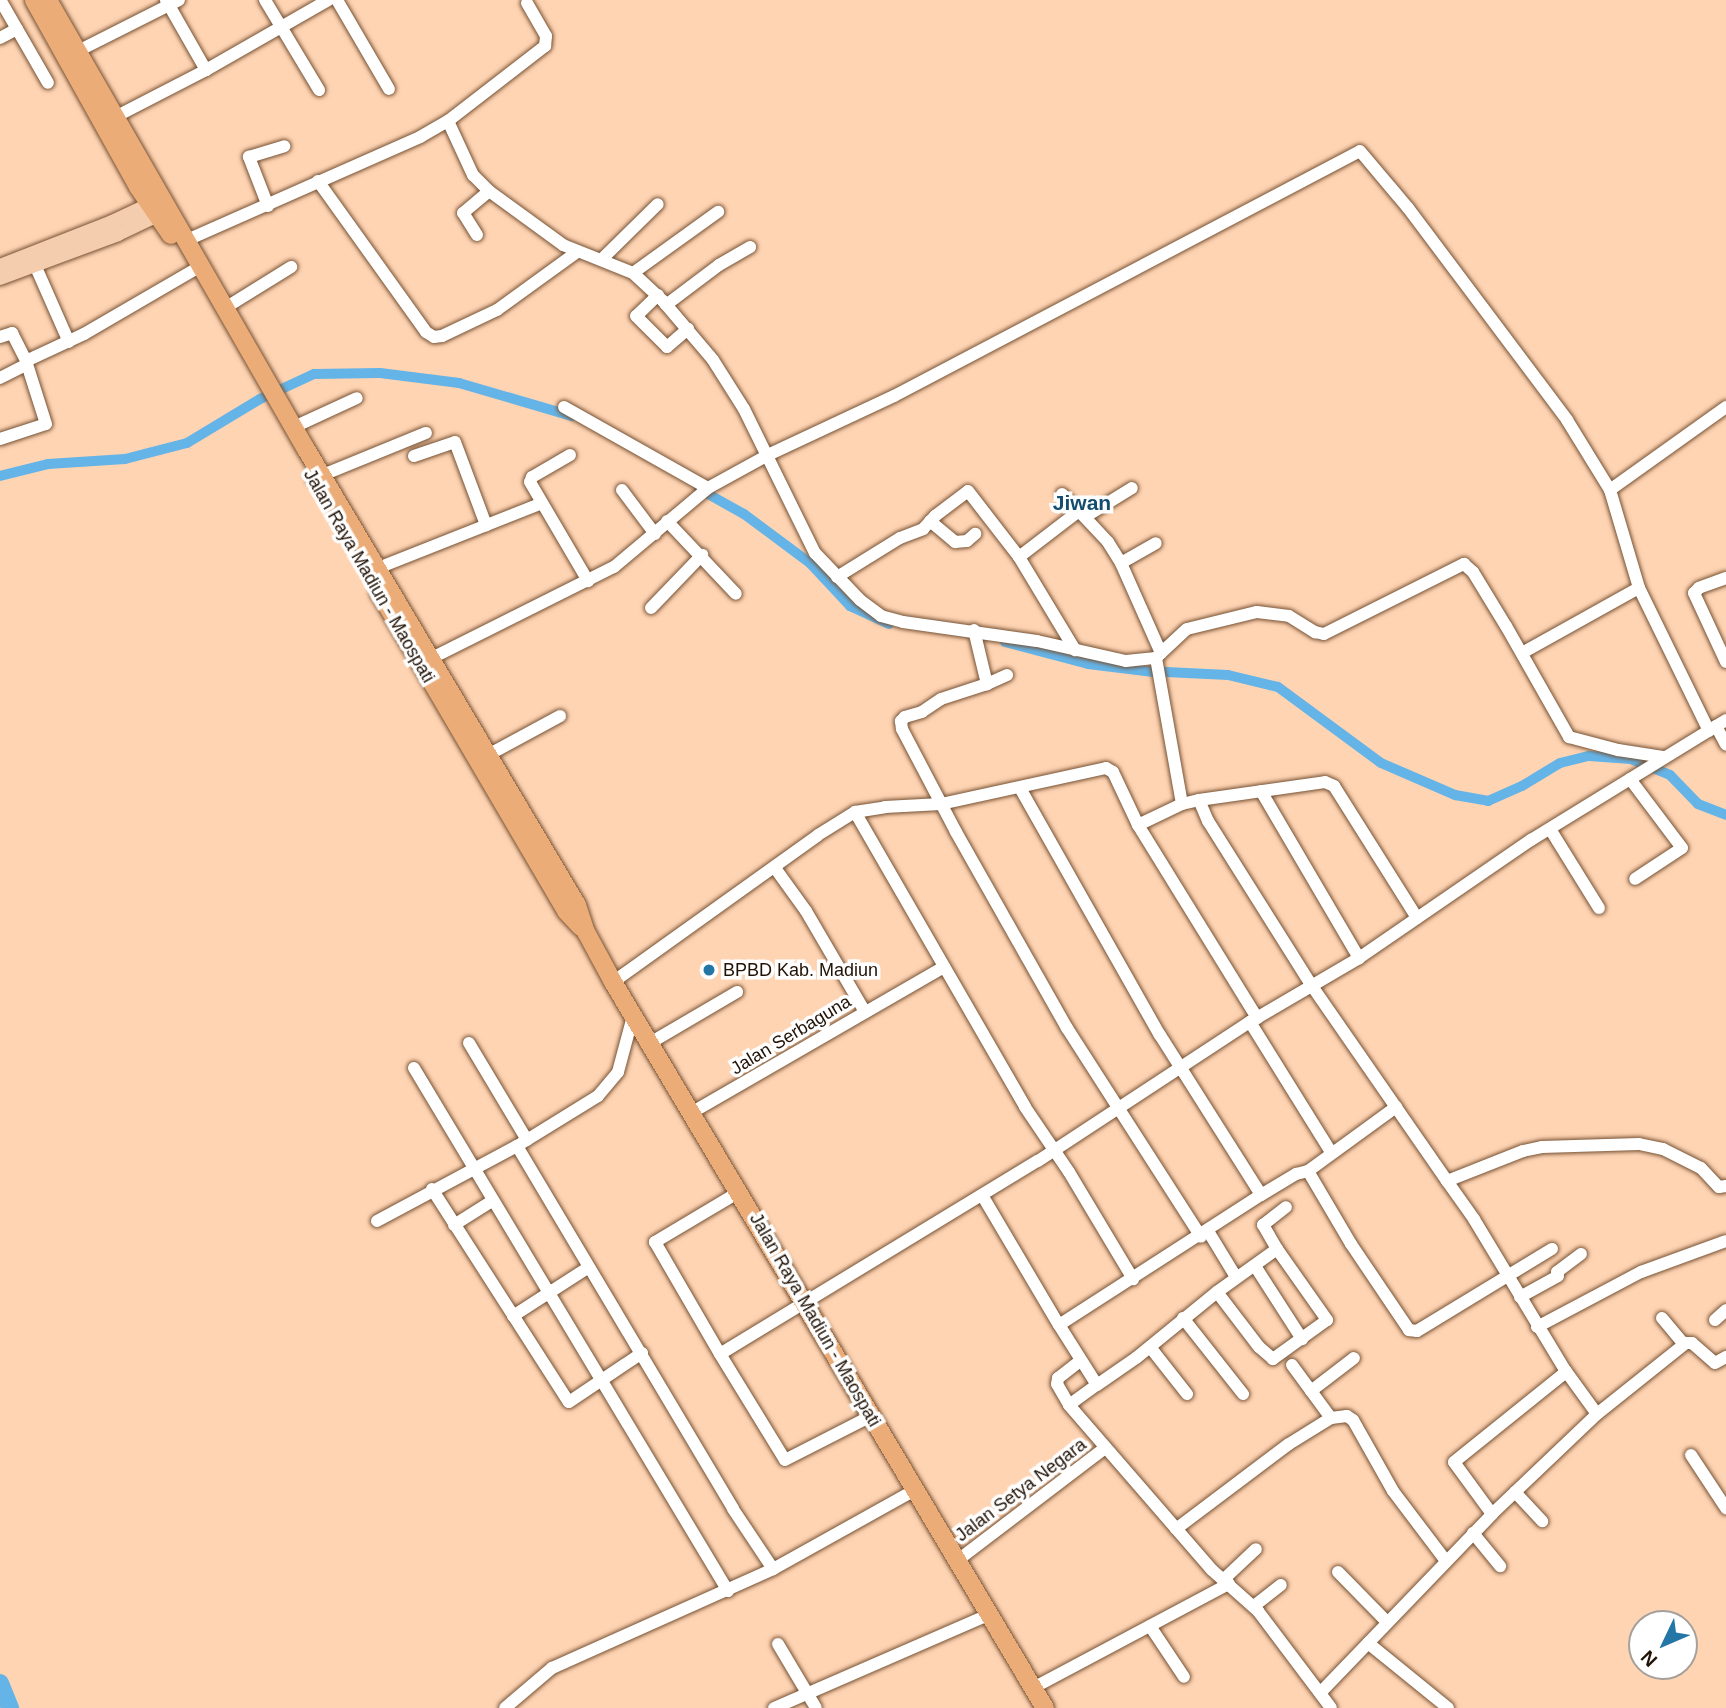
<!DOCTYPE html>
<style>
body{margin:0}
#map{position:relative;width:1726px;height:1708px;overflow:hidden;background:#ffd4b3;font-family:Helvetica,sans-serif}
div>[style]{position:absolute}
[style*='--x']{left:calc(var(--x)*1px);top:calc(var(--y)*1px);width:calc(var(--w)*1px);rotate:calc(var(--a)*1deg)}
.canal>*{height:10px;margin:-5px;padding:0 5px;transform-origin:5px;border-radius:5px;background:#65b4e8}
.river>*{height:18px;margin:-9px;padding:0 9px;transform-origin:9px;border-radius:9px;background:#65b4e8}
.roads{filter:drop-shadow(0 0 2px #765234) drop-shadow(0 0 2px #765234)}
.minor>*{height:12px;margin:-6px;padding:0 6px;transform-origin:6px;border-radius:6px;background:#fff}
.major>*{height:14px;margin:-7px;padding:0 7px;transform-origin:7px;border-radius:7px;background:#f3cdae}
.highway>*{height:18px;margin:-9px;padding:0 9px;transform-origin:9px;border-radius:9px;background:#ebac78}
.dots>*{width:19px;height:19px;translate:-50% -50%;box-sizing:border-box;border:4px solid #fff;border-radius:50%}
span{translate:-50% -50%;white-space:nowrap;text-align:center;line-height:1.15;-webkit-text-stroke:7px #fff;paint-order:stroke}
.street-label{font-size:18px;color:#211206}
.poi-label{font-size:18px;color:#211206}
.left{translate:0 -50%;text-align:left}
.quarter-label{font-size:21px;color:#154d6f;font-weight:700}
.north{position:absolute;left:1628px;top:1610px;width:70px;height:70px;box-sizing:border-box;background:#fff;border:2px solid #a6a09b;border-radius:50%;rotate:226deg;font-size:19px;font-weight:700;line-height:28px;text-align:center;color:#211206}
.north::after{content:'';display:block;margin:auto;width:24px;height:32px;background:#2476a7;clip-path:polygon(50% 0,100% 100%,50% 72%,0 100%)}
</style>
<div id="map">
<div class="canal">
<i style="--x:0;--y:476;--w:49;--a:-14"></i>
<i style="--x:48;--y:464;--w:77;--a:-3.7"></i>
<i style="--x:125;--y:459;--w:64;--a:-14.5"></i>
<i style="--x:187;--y:443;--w:85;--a:-31.1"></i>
<i style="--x:260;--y:399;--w:60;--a:-24.8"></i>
<i style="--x:314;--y:374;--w:66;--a:-0.9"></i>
<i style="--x:380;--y:373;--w:80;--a:7.2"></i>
<i style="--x:459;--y:383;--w:118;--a:16.3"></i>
<i style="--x:699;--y:489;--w:51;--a:29.1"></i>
<i style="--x:744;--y:514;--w:82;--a:36.6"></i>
<i style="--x:810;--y:563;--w:59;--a:47.1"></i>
<i style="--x:850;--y:606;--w:43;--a:24.8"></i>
<i style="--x:1005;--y:642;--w:86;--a:14.8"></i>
<i style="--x:1088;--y:664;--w:66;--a:6.9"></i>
<i style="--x:1166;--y:672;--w:62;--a:2.8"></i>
<i style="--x:1228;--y:675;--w:51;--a:13.5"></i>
<i style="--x:1278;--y:687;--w:128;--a:36.4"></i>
<i style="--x:1381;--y:763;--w:81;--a:23.4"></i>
<i style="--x:1455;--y:795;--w:34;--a:10"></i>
<i style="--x:1488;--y:801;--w:37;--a:-24"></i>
<i style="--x:1522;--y:786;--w:44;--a:-31.2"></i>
<i style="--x:1560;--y:763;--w:30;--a:-14"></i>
<i style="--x:1589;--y:756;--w:42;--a:4.1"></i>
<i style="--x:1631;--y:759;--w:42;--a:22.3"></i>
<i style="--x:1670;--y:775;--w:40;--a:46"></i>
<i style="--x:1698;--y:804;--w:30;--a:21"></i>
</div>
<div class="river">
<i style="--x:0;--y:1683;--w:27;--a:68"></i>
</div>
<div class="roads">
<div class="minor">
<i style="--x:166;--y:0;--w:81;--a:60.3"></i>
<i style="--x:265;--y:0;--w:105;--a:59"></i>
<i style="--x:337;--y:0;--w:103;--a:59.7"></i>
<i style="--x:17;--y:29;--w:62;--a:60.1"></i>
<i style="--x:0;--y:38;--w:19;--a:-28"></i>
<i style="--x:17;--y:29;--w:34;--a:-120"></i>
<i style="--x:78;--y:51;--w:113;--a:-26.8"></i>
<i style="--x:115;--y:117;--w:102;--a:-27.3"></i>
<i style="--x:206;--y:70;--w:141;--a:-29.8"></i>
<i style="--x:448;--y:121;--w:60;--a:65.2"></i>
<i style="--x:473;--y:175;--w:23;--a:45"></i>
<i style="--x:489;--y:191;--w:92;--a:36.1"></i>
<i style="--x:563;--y:245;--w:75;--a:21.8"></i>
<i style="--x:633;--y:273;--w:41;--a:43"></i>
<i style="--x:663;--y:301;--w:77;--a:49.7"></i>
<i style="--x:713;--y:360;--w:58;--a:57.7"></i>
<i style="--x:744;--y:409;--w:161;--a:63.8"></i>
<i style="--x:815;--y:553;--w:65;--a:46.2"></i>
<i style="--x:860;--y:600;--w:26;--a:37"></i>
<i style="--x:881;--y:616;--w:23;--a:15"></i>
<i style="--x:903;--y:622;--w:135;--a:8.1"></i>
<i style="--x:1037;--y:641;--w:91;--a:12.7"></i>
<i style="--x:1126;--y:661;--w:30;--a:-6"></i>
<i style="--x:1156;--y:658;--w:7;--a:-45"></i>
<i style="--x:1161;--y:653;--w:98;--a:-114"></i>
<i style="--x:1121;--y:563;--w:25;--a:-122"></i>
<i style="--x:1108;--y:542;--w:42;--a:-133.1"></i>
<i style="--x:318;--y:181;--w:186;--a:54.4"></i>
<i style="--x:426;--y:332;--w:9;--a:32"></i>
<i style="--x:434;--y:337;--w:8;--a:-7"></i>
<i style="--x:442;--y:336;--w:61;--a:-25.3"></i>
<i style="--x:497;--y:310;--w:99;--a:-35.9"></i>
<i style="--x:268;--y:206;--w:53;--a:-111.2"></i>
<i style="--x:249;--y:157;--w:37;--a:-17"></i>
<i style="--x:477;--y:235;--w:26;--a:-122"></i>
<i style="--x:463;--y:213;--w:34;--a:-40"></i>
<i style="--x:187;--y:240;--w:255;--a:-23.8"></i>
<i style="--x:420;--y:137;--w:32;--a:-30"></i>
<i style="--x:448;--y:121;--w:123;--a:-37.7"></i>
<i style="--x:545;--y:46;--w:10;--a:-84"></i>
<i style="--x:546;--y:36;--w:38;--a:-120"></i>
<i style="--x:602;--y:259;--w:78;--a:-44.5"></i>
<i style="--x:35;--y:265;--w:84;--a:66.2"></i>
<i style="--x:633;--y:273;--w:105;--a:-35.7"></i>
<i style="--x:658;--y:295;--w:30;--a:136"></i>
<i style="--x:636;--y:316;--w:44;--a:45"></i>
<i style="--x:667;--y:347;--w:28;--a:-41"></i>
<i style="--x:666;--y:305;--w:66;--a:-37"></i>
<i style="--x:719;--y:265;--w:36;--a:-30"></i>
<i style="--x:225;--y:308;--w:78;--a:-31.8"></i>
<i style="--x:0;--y:337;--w:13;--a:-18"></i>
<i style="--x:12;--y:333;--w:31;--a:63"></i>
<i style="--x:0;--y:378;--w:30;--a:-27"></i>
<i style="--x:564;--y:407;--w:165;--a:29.4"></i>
<i style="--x:294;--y:427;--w:69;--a:-24.7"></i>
<i style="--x:0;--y:439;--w:48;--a:-18.1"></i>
<i style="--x:46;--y:424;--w:66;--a:-107.6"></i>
<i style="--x:26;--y:361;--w:64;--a:-25"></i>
<i style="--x:84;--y:334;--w:127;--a:-30.2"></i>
<i style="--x:570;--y:455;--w:44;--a:149.9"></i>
<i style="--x:532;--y:477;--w:5;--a:112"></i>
<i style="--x:530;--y:482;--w:115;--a:59.6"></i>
<i style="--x:414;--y:456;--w:43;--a:-18.9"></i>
<i style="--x:455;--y:442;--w:89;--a:69.5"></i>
<i style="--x:313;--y:479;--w:122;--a:-22.2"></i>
<i style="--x:622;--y:490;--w:55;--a:53.1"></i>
<i style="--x:1610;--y:490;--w:143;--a:-35.6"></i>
<i style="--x:1085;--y:517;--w:55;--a:-31.7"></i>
<i style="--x:667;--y:521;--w:100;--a:46.6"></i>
<i style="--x:930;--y:521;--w:33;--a:40"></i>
<i style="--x:955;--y:542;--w:12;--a:-5"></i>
<i style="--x:967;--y:541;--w:11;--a:-41"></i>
<i style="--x:1019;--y:557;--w:76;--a:-37.5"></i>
<i style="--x:1079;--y:511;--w:24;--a:-135"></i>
<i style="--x:1121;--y:563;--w:40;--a:-29.7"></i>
<i style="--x:378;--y:568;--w:176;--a:-21.6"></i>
<i style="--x:837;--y:577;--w:74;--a:-31.8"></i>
<i style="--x:900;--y:538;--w:25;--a:-21"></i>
<i style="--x:923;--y:529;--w:18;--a:-47"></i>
<i style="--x:935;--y:516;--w:41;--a:-37.1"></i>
<i style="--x:968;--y:491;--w:83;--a:52.3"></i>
<i style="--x:1019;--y:557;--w:109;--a:58.9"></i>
<i style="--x:1726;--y:578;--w:29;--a:160"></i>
<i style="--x:1699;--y:588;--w:7;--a:135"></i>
<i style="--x:1694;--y:593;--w:76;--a:65.1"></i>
<i style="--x:651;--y:608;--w:74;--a:-46.1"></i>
<i style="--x:974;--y:630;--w:56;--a:76.5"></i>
<i style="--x:987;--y:684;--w:48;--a:161.9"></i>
<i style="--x:941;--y:699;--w:23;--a:146"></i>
<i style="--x:922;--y:712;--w:18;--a:164"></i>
<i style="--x:905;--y:717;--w:6;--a:135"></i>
<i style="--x:901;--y:721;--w:8;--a:83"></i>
<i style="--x:902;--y:729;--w:116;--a:62.3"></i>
<i style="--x:956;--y:832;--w:225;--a:60.5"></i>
<i style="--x:1067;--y:1028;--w:248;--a:57.3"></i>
<i style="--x:1161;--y:653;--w:35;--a:-43"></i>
<i style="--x:1187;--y:629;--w:72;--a:-13.7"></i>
<i style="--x:1257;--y:612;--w:32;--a:7"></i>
<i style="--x:1289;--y:616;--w:31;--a:32"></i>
<i style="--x:1315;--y:632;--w:9;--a:13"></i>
<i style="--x:1324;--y:634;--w:157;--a:-26.6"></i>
<i style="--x:1464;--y:564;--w:12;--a:42"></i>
<i style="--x:1473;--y:572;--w:63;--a:58.6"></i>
<i style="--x:1506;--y:626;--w:128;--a:60.4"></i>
<i style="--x:1569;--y:737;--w:51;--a:14.9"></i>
<i style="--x:1618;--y:750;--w:47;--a:8.7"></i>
<i style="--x:1522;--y:653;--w:134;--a:-29.1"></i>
<i style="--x:432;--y:658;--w:203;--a:-26.6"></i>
<i style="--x:614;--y:567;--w:123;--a:-40"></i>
<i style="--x:708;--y:488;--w:68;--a:-28.8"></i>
<i style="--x:768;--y:455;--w:139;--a:-25.1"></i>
<i style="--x:894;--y:396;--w:526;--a:-27.73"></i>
<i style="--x:1360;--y:151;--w:75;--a:49.9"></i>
<i style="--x:1408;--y:208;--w:265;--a:53.1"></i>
<i style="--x:1567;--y:420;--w:82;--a:58.4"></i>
<i style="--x:1610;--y:490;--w:102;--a:73.5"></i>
<i style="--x:1639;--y:588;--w:159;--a:63.9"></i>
<i style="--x:1156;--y:658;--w:148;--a:79.9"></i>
<i style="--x:987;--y:684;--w:22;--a:-24"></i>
<i style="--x:1716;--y:726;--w:21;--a:62"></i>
<i style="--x:488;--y:755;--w:82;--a:-28.4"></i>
<i style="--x:1630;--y:779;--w:86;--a:53"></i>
<i style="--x:1682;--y:848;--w:56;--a:146.6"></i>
<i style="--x:1020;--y:788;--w:284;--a:60.5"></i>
<i style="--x:1160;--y:1035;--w:189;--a:57.7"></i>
<i style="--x:1261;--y:791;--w:194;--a:59.6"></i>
<i style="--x:1199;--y:800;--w:23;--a:67"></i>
<i style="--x:1208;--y:821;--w:195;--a:57.8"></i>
<i style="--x:1312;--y:986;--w:237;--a:55.3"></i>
<i style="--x:1447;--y:1181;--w:82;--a:-21.5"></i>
<i style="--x:1523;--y:1151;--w:19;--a:-12"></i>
<i style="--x:1542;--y:1147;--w:97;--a:-1.8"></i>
<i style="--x:1639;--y:1144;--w:25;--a:12"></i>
<i style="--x:1663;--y:1149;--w:42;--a:26.6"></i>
<i style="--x:1701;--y:1168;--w:26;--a:47"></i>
<i style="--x:1719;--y:1187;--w:7;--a:-8"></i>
<i style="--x:855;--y:812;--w:340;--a:60"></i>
<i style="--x:1025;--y:1107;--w:78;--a:55.9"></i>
<i style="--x:1069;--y:1172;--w:125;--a:59.1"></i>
<i style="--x:1138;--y:825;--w:49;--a:-25.5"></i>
<i style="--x:1182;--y:804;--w:17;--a:-13"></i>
<i style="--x:1199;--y:800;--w:127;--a:-8.1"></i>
<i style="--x:1325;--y:782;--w:10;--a:24"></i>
<i style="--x:1334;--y:786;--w:156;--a:57.8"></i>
<i style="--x:1550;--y:829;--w:93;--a:58.2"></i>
<i style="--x:775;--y:868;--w:53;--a:54.2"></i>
<i style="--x:806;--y:911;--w:117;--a:59.7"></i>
<i style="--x:613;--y:982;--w:252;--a:-35.6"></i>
<i style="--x:818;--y:835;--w:44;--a:-31.9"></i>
<i style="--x:855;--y:812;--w:30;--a:-9"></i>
<i style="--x:885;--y:807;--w:56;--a:-3.1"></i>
<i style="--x:941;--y:804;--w:169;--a:-12.3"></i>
<i style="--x:1106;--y:768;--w:8;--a:30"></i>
<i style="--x:1113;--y:772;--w:59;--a:64.7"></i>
<i style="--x:1138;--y:825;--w:227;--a:58.3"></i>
<i style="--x:1250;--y:1022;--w:153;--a:58.1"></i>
<i style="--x:469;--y:1043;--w:113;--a:59.1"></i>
<i style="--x:650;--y:1043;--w:101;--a:-30.4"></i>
<i style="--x:414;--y:1068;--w:610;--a:59.02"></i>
<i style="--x:691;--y:1113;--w:292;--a:-30"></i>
<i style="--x:517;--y:1146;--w:422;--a:59.2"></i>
<i style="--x:733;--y:1509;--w:72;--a:56.3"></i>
<i style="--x:1308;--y:1171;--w:85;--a:59.5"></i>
<i style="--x:1351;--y:1244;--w:104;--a:56"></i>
<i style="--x:1409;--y:1330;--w:8;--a:7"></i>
<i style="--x:1417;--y:1331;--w:158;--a:-31.3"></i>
<i style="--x:432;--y:1189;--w:253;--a:57.3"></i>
<i style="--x:569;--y:1402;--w:88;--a:-33.9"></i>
<i style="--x:739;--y:1192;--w:98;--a:149.2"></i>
<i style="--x:655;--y:1242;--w:129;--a:59.9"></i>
<i style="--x:720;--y:1354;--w:372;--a:-31.3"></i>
<i style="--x:1038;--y:1161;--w:254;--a:-33.3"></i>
<i style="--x:1250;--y:1022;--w:126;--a:-30.4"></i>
<i style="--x:1359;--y:958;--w:209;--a:-34.5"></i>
<i style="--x:1531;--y:840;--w:229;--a:-31.6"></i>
<i style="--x:982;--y:1195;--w:151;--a:59.4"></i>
<i style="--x:377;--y:1221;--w:159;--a:-28.2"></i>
<i style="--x:517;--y:1146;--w:95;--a:-31.7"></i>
<i style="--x:598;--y:1096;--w:31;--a:-50"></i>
<i style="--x:618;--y:1072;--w:58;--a:-75"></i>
<i style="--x:454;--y:1225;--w:45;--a:-32.3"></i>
<i style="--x:1208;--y:1231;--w:54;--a:58.7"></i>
<i style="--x:1277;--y:1249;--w:87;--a:54.8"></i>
<i style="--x:1327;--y:1320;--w:67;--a:144.2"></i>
<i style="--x:1273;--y:1359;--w:18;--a:-139"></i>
<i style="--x:1259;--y:1347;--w:69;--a:-127.4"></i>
<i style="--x:1217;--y:1292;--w:104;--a:140.8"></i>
<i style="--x:1136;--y:1358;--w:47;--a:145.3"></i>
<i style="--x:1097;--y:1385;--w:71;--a:-122.3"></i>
<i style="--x:1059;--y:1325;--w:240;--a:-32.8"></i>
<i style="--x:1261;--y:1195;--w:41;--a:-31"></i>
<i style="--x:1296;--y:1174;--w:12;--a:-14"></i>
<i style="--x:1308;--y:1171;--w:109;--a:-36"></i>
<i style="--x:1255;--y:1266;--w:87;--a:57.2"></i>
<i style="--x:1217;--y:1292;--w:74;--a:-35.6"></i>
<i style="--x:1277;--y:1249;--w:28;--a:-120"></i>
<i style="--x:1263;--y:1225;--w:29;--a:-38"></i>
<i style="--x:1520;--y:1297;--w:43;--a:-28.9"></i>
<i style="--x:1558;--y:1276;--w:4;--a:-104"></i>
<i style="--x:1557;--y:1272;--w:30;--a:-37"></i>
<i style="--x:513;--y:1316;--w:90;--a:-32.8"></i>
<i style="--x:1183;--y:1318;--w:97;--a:51.7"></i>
<i style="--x:1662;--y:1318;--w:34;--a:50"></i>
<i style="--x:1715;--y:1320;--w:15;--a:-42"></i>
<i style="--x:1537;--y:1327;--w:118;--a:-27.9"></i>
<i style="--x:1641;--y:1272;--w:90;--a:-20"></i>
<i style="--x:1150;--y:1347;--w:60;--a:51.8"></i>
<i style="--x:720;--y:1354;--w:124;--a:58.5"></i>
<i style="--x:785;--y:1460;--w:97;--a:-27.1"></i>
<i style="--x:1080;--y:1361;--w:28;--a:142"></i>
<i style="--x:1058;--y:1378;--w:6;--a:99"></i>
<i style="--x:1057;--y:1384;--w:24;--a:60"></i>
<i style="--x:1069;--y:1405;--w:218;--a:49.1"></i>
<i style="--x:1212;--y:1570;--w:62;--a:41.7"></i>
<i style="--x:1258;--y:1611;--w:121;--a:53"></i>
<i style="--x:1292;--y:1365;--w:66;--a:53.7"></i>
<i style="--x:1331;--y:1418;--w:16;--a:-7"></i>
<i style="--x:1347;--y:1416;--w:7;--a:34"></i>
<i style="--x:1353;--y:1420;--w:81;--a:60.6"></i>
<i style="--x:1393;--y:1491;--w:88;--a:52.9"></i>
<i style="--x:1311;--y:1391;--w:54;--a:-37.5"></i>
<i style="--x:1069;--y:1405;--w:34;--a:-36"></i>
<i style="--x:1597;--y:1414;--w:114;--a:-38.6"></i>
<i style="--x:1686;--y:1343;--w:6;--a:0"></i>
<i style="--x:1692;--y:1343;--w:30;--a:41"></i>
<i style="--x:1715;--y:1363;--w:13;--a:-29"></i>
<i style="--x:1691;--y:1455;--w:64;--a:56.6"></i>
<i style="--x:1515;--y:1492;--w:40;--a:47"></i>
<i style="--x:1492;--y:1514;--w:64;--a:-126.2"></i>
<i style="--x:1454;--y:1462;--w:144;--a:-38.8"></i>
<i style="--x:1176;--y:1529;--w:141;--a:-37"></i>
<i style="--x:1289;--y:1444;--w:49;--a:-31.8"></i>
<i style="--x:1473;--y:1533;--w:43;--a:50.7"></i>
<i style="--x:958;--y:1560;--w:185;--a:-37.3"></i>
<i style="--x:1338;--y:1572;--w:70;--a:45.6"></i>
<i style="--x:1223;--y:1580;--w:45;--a:-43.2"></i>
<i style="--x:1254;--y:1606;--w:34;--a:-38"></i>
<i style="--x:1150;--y:1626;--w:61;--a:56.3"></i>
<i style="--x:1368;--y:1643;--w:103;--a:39.1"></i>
<i style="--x:778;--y:1644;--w:74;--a:59.3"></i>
<i style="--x:1033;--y:1688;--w:222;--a:-28"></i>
<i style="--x:1320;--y:1693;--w:248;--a:-46.1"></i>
<i style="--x:1492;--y:1514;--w:145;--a:-43.6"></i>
<i style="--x:1597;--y:1414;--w:54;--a:-126"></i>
<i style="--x:1565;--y:1370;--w:176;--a:-121.1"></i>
<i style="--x:1474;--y:1219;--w:47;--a:-125.4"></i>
<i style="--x:505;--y:1708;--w:62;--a:-40.4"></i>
<i style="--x:552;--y:1668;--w:242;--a:-24.1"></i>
<i style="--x:773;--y:1569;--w:162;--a:-29.1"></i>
<i style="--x:774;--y:1708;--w:233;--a:-23.5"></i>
</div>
<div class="major">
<i style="--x:0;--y:266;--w:120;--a:-21.4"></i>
<i style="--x:112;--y:222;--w:50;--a:-25"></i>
<i style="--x:0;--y:278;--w:126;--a:-20.4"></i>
<i style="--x:118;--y:234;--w:51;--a:-25.6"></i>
</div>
<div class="highway">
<i style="--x:34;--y:0;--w:214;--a:60.9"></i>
<i style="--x:138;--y:187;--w:58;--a:55.5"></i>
<i style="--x:48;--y:0;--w:518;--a:60.12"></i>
<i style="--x:306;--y:449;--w:530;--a:59.28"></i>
<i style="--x:577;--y:905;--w:28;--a:72"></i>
<i style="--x:586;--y:932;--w:57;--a:61.6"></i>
<i style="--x:613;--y:982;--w:845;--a:59.25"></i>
<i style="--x:379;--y:592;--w:370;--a:59.6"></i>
<i style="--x:566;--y:911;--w:22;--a:47"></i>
</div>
</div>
<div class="dots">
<i style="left:709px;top:970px;background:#2476a7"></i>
</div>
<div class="street-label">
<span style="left:369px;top:576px;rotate:60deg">Jalan Raya Madiun - Maospati</span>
<span style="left:791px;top:1035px;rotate:-31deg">Jalan Serbaguna</span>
<span style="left:815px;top:1320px;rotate:60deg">Jalan Raya Madiun - Maospati</span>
<span style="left:1021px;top:1490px;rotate:-37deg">Jalan Setya Negara</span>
</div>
<div class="poi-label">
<span class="left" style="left:723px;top:970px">BPBD Kab. Madiun</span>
</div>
<div class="quarter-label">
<span style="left:1082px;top:503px">Jiwan</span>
</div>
<div class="north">N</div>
</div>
